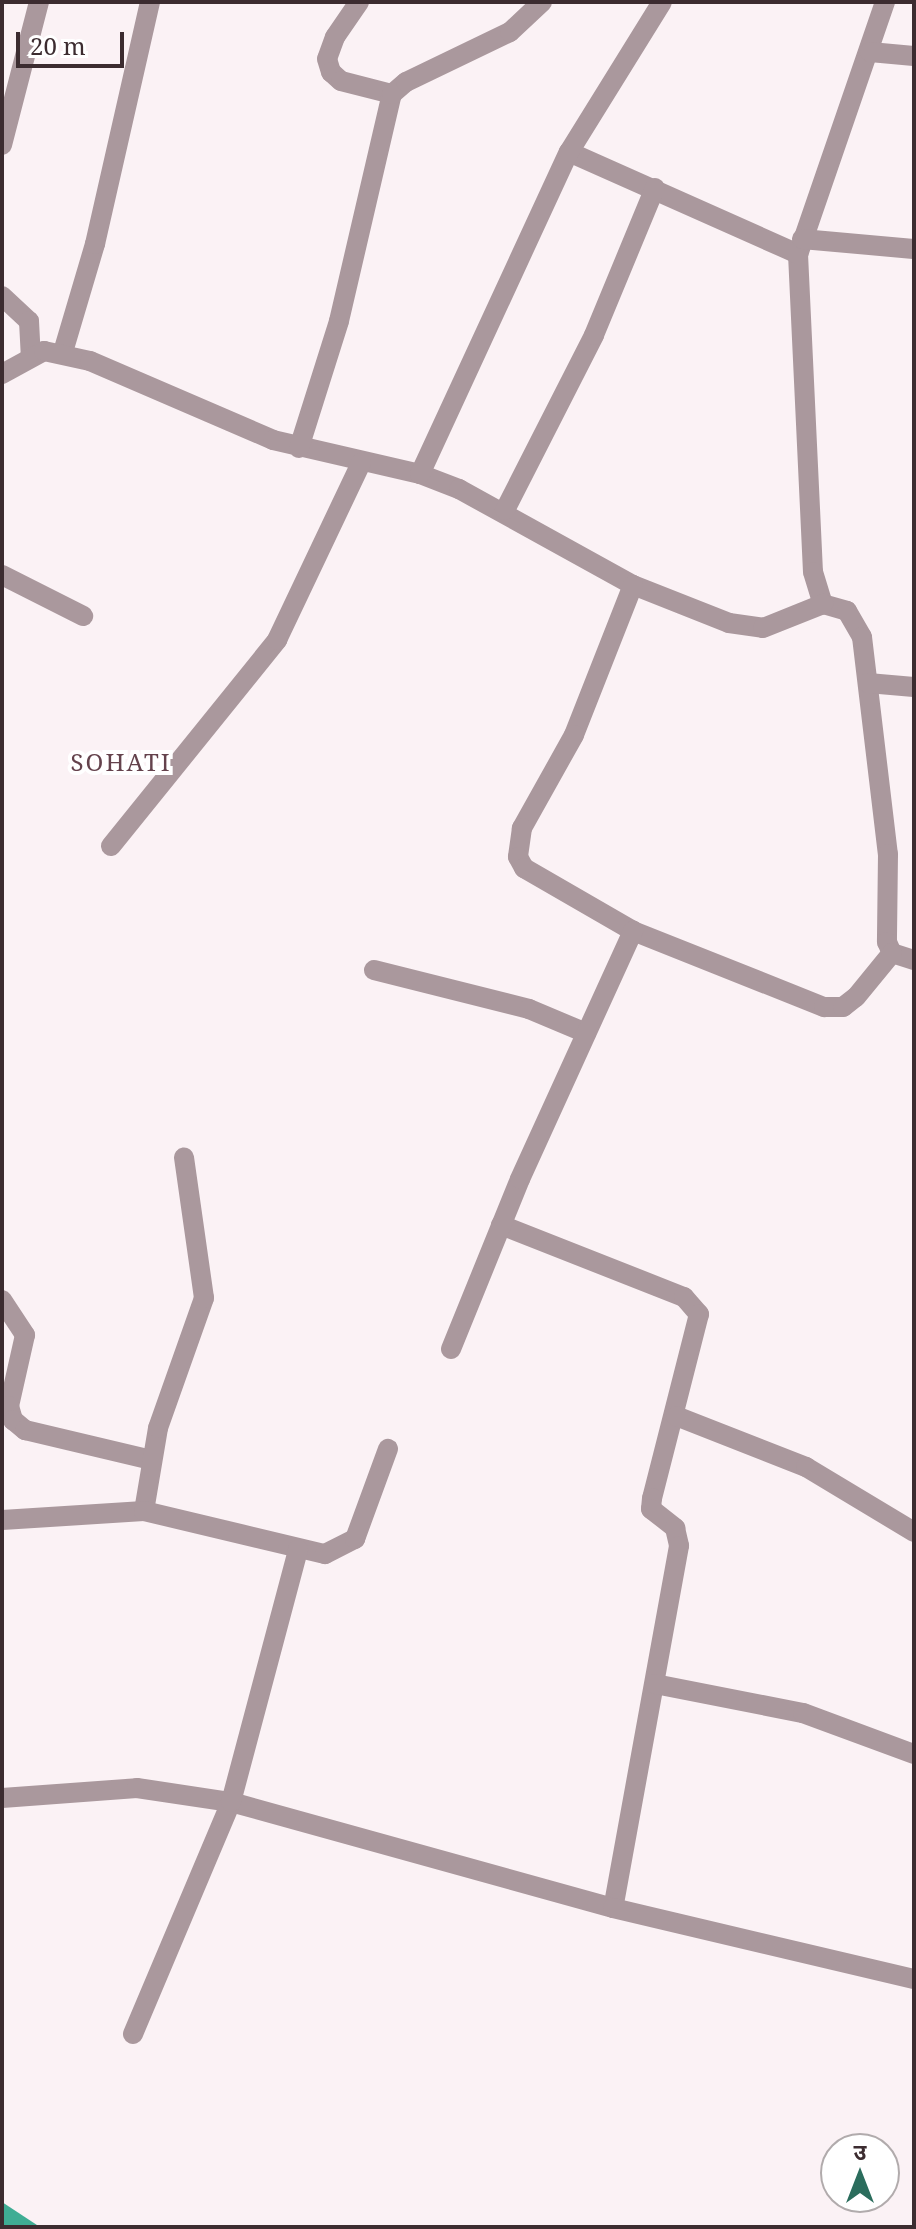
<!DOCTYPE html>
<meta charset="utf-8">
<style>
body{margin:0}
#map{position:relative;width:916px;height:2229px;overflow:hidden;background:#fbf2f5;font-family:"Noto Serif","Noto Sans Devanagari",serif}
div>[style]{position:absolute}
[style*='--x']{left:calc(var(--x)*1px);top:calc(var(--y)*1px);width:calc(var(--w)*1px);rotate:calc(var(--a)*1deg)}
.water>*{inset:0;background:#3fad94}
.minor>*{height:20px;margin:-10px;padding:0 10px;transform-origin:10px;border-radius:10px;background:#aa989d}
span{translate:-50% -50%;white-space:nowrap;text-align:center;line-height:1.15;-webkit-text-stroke:8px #fff;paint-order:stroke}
.quarter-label{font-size:24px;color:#64424c;letter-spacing:2px}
.frame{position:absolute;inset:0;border:4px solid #3c2c30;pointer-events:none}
.north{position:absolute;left:820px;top:2133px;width:80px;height:80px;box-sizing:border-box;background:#fff;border:2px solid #b1abac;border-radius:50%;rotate:0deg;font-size:22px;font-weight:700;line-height:32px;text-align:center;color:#3c2c30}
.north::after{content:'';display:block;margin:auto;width:28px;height:36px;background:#2b6d5d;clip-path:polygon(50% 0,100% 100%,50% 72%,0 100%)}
.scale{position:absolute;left:16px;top:32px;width:108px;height:36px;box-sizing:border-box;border:4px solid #3c2c30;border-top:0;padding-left:10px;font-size:24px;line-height:28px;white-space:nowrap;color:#3c2c30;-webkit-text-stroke:6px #fff;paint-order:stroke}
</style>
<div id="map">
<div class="water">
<i style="clip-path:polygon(2px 2202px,40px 2227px,2px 2227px)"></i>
</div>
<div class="minor">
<i style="--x:359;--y:2;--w:42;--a:124.4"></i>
<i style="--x:335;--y:37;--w:23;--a:110"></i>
<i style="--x:327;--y:59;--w:14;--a:73"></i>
<i style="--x:331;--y:72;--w:13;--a:42"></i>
<i style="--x:341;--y:81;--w:53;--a:14.3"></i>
<i style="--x:885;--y:2;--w:267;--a:109"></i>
<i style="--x:798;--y:254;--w:318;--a:87.3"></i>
<i style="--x:813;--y:572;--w:34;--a:73"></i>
<i style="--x:823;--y:604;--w:25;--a:16"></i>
<i style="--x:847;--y:611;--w:30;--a:60"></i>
<i style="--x:862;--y:637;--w:219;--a:83.2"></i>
<i style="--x:888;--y:854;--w:88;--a:90.7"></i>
<i style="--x:887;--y:942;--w:12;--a:66"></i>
<i style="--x:892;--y:953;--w:23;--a:18"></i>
<i style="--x:870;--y:52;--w:44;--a:5.2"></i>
<i style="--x:2;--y:145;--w:148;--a:-75.5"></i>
<i style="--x:569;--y:152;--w:251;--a:24"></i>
<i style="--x:802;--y:239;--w:112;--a:5.1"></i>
<i style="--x:2;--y:296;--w:37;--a:43"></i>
<i style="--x:29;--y:321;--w:33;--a:87"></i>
<i style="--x:63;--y:352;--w:113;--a:-73.5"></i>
<i style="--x:95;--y:244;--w:248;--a:-77.2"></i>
<i style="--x:2;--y:374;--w:48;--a:-28.7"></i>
<i style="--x:44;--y:351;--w:47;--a:12.3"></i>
<i style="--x:90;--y:361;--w:199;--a:23.3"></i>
<i style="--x:273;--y:440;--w:151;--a:13"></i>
<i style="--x:420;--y:474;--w:42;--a:21"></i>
<i style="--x:459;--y:489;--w:199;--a:28.9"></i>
<i style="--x:633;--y:585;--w:103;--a:21.6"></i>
<i style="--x:729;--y:623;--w:34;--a:8"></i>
<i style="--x:763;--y:628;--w:65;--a:-21.8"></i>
<i style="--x:299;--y:448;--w:133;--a:-72.5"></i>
<i style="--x:339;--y:321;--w:233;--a:-76.9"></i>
<i style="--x:392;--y:94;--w:18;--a:-41"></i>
<i style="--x:406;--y:82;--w:115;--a:-25.7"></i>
<i style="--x:510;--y:32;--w:44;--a:-43.2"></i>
<i style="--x:420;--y:474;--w:355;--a:-65.2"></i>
<i style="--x:569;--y:152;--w:176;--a:-58.2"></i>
<i style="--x:505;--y:510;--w:196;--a:-63"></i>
<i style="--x:594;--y:335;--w:159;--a:-67.5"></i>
<i style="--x:2;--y:575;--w:91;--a:26.8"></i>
<i style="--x:633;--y:585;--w:161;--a:111.5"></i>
<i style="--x:574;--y:735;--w:107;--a:119.2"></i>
<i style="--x:522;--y:828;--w:29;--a:98"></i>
<i style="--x:518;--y:857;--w:13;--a:61"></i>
<i style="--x:524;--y:868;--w:126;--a:30"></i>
<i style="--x:633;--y:931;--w:206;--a:21.7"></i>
<i style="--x:824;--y:1007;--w:19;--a:0"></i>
<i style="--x:843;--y:1007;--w:16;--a:-38"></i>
<i style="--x:856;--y:997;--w:57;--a:-50.7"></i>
<i style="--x:868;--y:683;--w:46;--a:5"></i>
<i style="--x:111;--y:846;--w:265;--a:-51.1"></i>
<i style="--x:277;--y:640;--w:196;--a:-64.6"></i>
<i style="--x:374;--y:970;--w:160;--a:14.1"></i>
<i style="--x:529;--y:1009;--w:62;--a:22.8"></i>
<i style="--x:501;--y:1225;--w:197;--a:21.5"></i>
<i style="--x:684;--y:1297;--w:23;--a:49"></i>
<i style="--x:699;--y:1314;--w:190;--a:104.3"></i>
<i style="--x:652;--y:1498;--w:11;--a:95"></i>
<i style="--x:651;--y:1509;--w:31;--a:38"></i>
<i style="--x:675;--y:1528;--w:18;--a:77"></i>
<i style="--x:679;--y:1546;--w:368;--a:100.3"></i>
<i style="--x:2;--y:1300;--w:42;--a:56.7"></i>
<i style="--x:25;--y:1335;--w:73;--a:102.7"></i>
<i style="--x:9;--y:1406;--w:15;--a:74"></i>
<i style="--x:13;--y:1420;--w:16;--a:40"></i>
<i style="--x:25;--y:1430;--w:130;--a:13.3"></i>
<i style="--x:451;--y:1349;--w:183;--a:-67.9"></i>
<i style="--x:520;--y:1179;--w:273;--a:-65.5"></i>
<i style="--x:676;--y:1416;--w:140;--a:21.4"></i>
<i style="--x:806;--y:1467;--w:126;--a:31"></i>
<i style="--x:144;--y:1511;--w:84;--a:-80.4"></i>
<i style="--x:158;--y:1428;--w:138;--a:-70.5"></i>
<i style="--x:204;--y:1298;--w:142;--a:-98.1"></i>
<i style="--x:2;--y:1520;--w:142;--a:-3.6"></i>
<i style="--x:144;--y:1511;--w:186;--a:13.4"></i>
<i style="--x:325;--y:1554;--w:34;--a:-27"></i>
<i style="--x:355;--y:1539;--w:96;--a:-69.9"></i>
<i style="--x:655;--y:1684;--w:151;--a:11.1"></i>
<i style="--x:803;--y:1713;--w:118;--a:20.3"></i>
<i style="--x:2;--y:1798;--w:135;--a:-4.2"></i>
<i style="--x:137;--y:1788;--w:95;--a:8.5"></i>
<i style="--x:231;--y:1802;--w:396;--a:15.5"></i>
<i style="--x:613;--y:1908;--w:309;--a:13.3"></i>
<i style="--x:133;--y:2034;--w:252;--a:-67.1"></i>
<i style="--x:231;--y:1802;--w:261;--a:-75.1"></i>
</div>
<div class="quarter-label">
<span style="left:121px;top:762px">SOHATI</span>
</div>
<div class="frame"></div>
<div class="north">उ</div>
<div class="scale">20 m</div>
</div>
